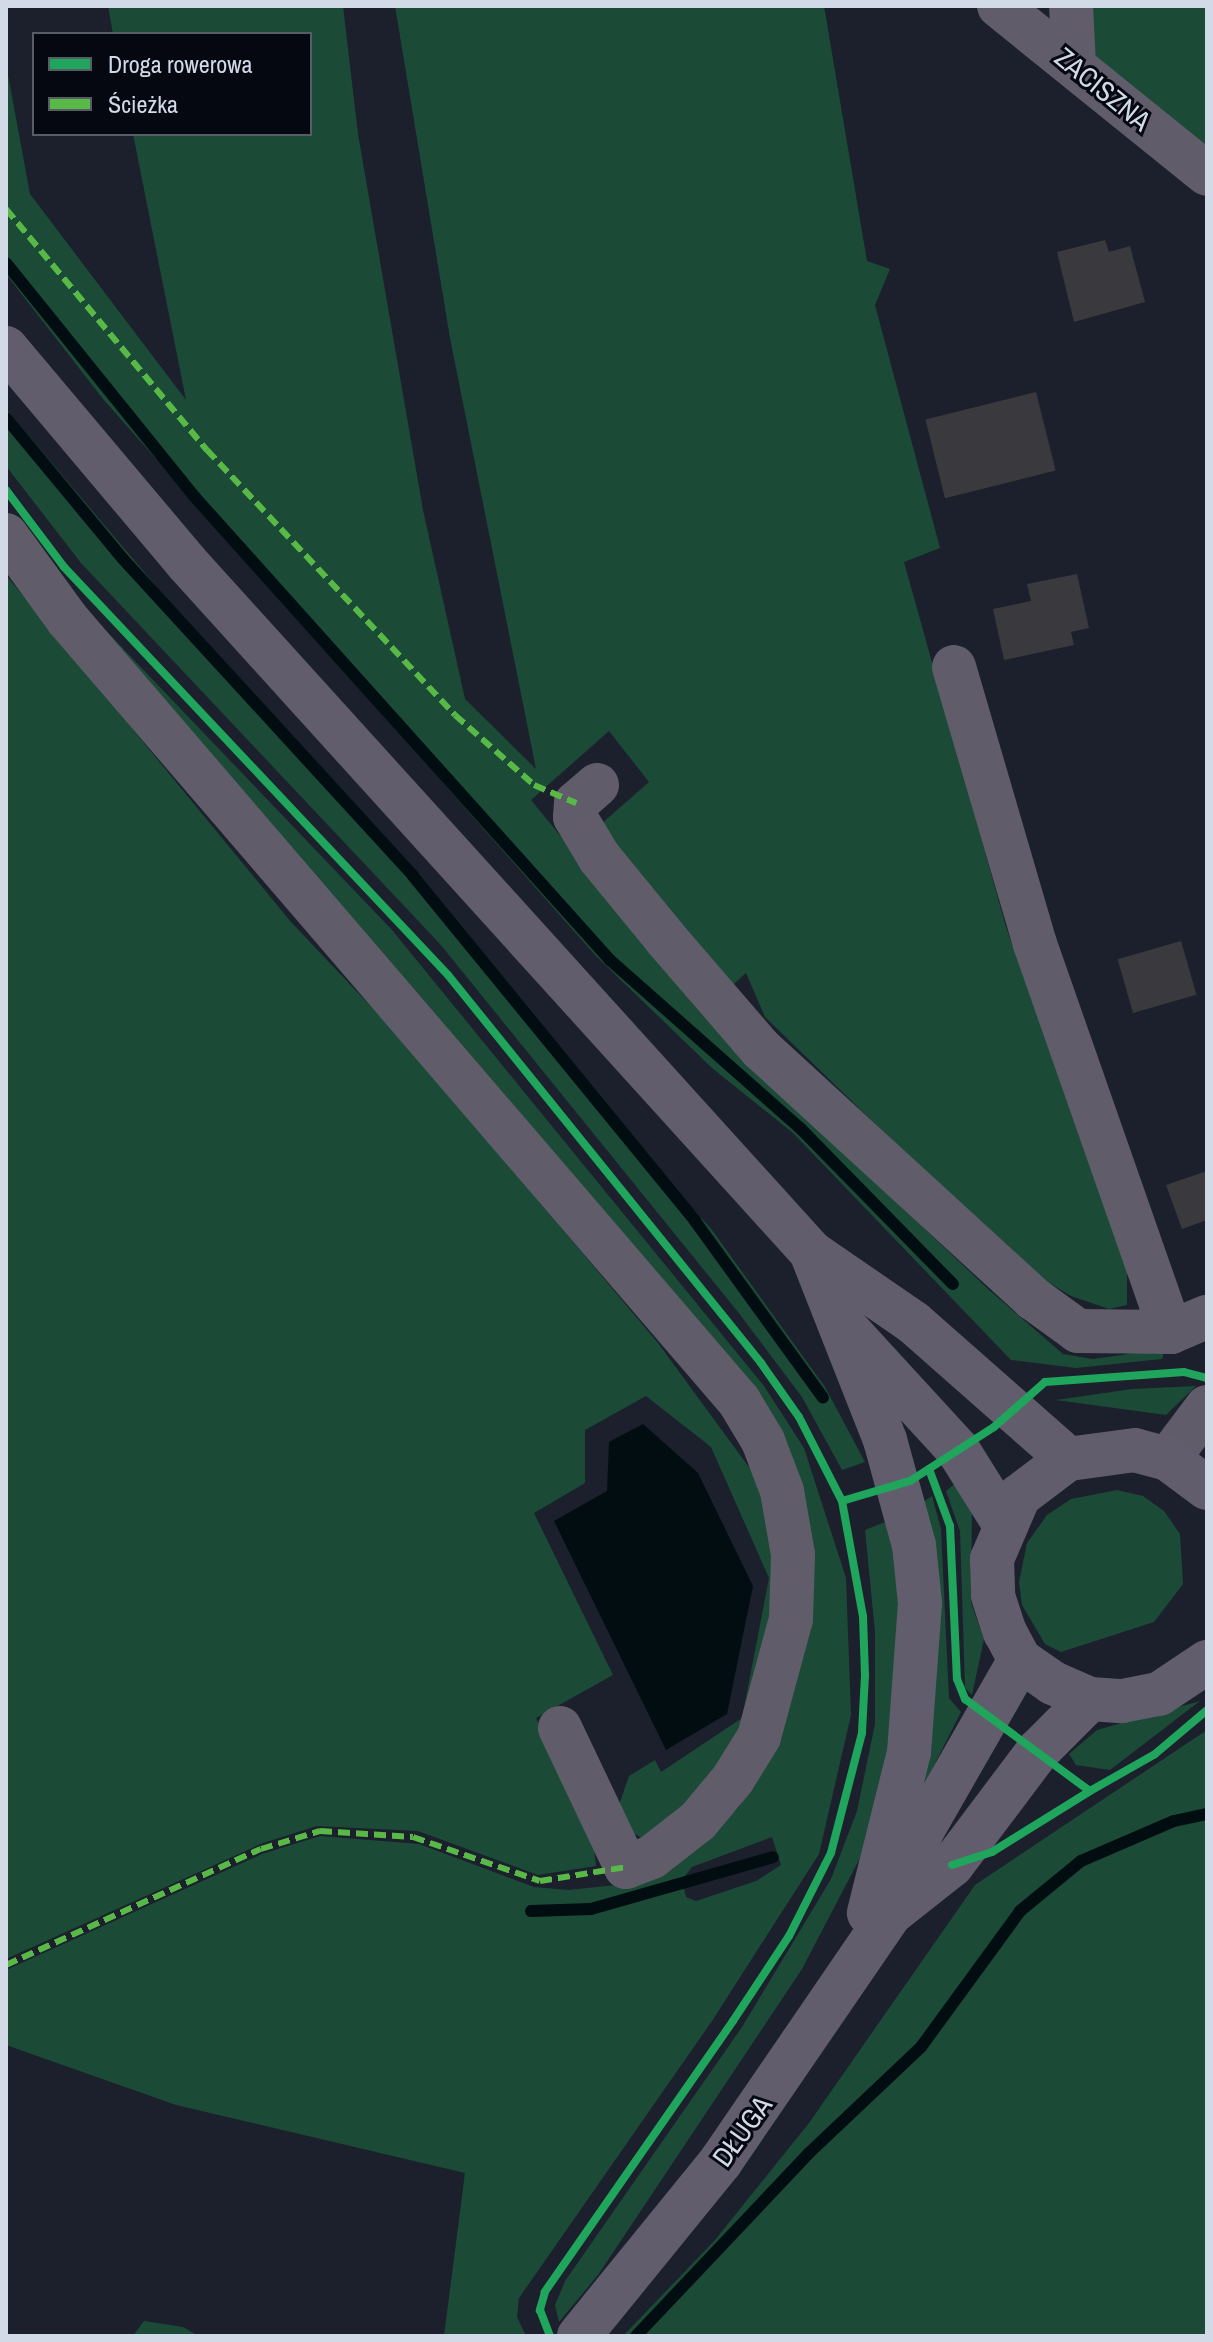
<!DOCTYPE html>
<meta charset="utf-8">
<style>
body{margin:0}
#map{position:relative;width:1213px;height:2342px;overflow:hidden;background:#1b202c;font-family:"Archivo Narrow",sans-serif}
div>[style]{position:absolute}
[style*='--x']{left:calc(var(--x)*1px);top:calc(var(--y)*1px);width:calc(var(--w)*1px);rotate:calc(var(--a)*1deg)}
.green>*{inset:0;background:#1b4b36}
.water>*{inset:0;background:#020d12}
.stream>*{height:12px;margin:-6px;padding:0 6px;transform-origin:6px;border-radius:6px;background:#020d12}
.building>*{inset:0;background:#3a393d;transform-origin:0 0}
.minor>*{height:44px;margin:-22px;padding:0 22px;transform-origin:22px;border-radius:22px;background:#615c69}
.major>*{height:44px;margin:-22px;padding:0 22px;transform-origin:22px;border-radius:22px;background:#615d6d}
.quiet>*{height:6px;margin-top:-3px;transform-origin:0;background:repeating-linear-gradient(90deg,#58b947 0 12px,transparent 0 18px)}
.cycleway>*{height:8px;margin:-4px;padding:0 4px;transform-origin:4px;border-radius:4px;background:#20a55d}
span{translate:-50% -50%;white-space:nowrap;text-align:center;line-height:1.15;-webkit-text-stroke:6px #050811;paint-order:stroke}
.street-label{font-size:28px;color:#d2d9e7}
.frame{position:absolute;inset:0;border:8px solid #d2d9e7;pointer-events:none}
.legend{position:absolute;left:32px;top:32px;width:280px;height:104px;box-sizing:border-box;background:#050811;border:2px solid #575c67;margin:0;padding:10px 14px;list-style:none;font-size:24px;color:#d2d9e7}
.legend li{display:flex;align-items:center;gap:16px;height:40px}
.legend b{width:40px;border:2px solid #575c67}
</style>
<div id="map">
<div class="green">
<i style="clip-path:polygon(108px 6px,343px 6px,358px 134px,423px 510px,465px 699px,536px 769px,450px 338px,395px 6px,824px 6px,867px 261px,890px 269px,875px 305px,940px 548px,904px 562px,1006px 927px,1127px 1261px,1127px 1305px,1109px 1309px,1071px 1296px,1023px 1267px,765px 1017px,746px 973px,726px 991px,600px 825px,649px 782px,609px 731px,531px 800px,667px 966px,854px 1162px,988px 1289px,1063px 1354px,1093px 1359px,1165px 1349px,1162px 1359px,1076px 1368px,1011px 1360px,793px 1133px,712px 1068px,596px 956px,103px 399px,6px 274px,6px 64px,30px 194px,186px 400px,133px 134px,310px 134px,310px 34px,113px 34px)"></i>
<i style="clip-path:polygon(1083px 6px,1207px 6px,1207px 151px,1087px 54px)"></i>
<i style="clip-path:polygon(6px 409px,172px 605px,415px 869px,603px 1109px,712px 1230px,825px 1387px,865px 1462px,842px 1470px,802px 1397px,738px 1312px,440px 944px,81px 563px,6px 466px)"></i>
<i style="clip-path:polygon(6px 575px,291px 922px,413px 1051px,658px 1343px,754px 1474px,779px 1553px,779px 1598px,749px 1731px,669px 1829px,643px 1839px,624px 1827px,619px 1805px,629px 1776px,655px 1760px,661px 1772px,742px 1718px,769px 1578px,711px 1447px,646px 1396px,585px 1430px,585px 1483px,534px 1513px,613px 1675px,536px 1718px,592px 1831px,596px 1866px,538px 1875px,418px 1831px,317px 1826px,263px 1843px,6px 1959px)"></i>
<i style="clip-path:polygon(evenodd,91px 615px,392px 930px,764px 1386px,804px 1448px,846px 1578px,851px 1715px,819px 1854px,712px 2021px,519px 2298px,517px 2317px,526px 2336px,444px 2336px,465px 2173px,176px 2105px,6px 2045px,6px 1970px,262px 1854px,320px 1836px,419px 1844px,534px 1887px,568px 1890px,645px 1882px,684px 1858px,739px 1807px,767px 1754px,799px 1490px,91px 615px,772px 1837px,781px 1865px,756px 1881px,696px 1901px,686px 1897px,682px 1880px,692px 1867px,772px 1837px)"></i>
<i style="clip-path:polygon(1196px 1386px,1166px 1415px,1056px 1400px,1132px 1389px)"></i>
<i style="clip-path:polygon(958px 1481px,972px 1504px,971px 1603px,984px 1639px,972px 1695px,965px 1688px,960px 1531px,946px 1491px)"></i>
<i style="clip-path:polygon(1117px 1490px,1143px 1496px,1164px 1511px,1180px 1534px,1183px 1584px,1154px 1622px,1061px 1652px,1045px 1644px,1022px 1605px,1019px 1582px,1027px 1543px,1047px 1515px,1071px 1499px)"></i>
<i style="clip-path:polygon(932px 1496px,941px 1529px,949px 1698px,961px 1712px,921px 1791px,920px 1504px)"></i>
<i style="clip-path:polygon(893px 1519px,902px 1638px,898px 1706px,860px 1858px,802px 1969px,598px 2275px,559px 2322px,555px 2305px,565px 2281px,742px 2027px,831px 1879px,857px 1811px,875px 1724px,875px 1632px,865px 1530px)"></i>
<i style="clip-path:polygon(1200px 1701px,1110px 1770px,1076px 1765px,1069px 1754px,1097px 1730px)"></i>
<i style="clip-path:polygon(1207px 1730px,1207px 2336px,623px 2336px,715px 2240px,809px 2123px,975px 1885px)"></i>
<i style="clip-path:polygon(144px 2321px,183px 2327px,198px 2336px,133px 2336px)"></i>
</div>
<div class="water">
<i style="clip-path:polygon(643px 1424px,698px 1473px,753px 1586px,727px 1714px,666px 1750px,554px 1521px,607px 1491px,609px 1442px)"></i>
</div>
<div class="stream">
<i style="--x:6;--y:263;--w:298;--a:51.1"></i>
<i style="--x:193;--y:495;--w:625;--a:48.12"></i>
<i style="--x:610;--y:960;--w:255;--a:41.5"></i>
<i style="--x:801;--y:1129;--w:217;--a:45.6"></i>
<i style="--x:6;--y:418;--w:183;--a:50.3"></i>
<i style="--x:123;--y:559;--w:430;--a:47.5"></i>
<i style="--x:413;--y:876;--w:446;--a:50.7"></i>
<i style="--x:695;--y:1221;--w:218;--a:54.1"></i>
<i style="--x:531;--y:1911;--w:60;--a:-1.9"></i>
<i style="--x:591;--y:1909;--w:189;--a:-15.9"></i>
<i style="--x:636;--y:2336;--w:252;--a:-46.6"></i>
<i style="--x:809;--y:2153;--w:154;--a:-43.4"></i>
<i style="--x:921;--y:2047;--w:168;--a:-53.9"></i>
<i style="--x:1020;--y:1911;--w:79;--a:-39.3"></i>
<i style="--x:1081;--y:1861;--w:101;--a:-23.3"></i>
<i style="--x:1174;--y:1821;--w:34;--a:-12"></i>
</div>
<div class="building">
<i style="clip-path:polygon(1105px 240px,1109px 252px,1130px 246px,1145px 302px,1074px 322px,1057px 252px)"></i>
<i style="left:1036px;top:392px;width:81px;height:114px;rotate:76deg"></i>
<i style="clip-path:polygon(1077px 574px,1089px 628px,1071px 632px,1074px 645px,1004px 660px,993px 609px,1031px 601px,1027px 584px)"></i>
<i style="left:1181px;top:941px;width:56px;height:66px;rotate:74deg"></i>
<i style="clip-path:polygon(1207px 1171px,1207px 1220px,1182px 1229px,1166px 1185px)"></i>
</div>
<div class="minor">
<i style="--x:999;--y:6;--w:267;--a:38.9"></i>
<i style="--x:1071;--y:6;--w:59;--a:87.1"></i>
<i style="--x:6;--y:535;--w:105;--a:53.9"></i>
<i style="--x:68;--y:620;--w:1030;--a:49.33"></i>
<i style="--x:739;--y:1401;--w:47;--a:59"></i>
<i style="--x:763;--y:1441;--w:53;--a:69.2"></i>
<i style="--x:782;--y:1491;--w:65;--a:80.2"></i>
<i style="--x:793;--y:1555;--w:64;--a:91.8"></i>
<i style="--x:791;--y:1619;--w:122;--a:105.2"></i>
<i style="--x:759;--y:1737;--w:49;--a:121.8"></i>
<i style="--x:733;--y:1779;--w:55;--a:129.8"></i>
<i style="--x:698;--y:1821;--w:58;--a:142"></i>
<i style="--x:652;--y:1857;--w:28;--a:159"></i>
<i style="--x:626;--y:1867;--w:154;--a:-115.4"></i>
<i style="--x:954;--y:667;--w:289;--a:73.7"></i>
<i style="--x:1035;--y:944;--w:411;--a:70.7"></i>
<i style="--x:597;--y:785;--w:28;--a:139"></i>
<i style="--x:576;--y:803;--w:14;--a:94"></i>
<i style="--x:575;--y:817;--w:47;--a:59"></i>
<i style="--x:599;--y:857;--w:106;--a:50.7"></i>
<i style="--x:666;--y:939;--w:145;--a:49.2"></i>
<i style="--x:761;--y:1049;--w:370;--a:42.5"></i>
<i style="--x:1034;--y:1299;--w:54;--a:36"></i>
<i style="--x:1078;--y:1331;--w:93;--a:0.6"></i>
<i style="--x:1171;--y:1332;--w:39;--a:-23"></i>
<i style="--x:1168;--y:1459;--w:65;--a:-53.1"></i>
</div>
<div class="major">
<i style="--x:6;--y:348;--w:281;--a:49.9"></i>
<i style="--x:187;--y:563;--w:930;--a:47.83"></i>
<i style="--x:811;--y:1252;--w:125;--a:34.6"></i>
<i style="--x:914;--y:1323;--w:205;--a:41.4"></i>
<i style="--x:811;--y:1252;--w:202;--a:68.5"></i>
<i style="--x:885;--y:1440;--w:109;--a:74.6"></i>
<i style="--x:914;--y:1545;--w:58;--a:84.1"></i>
<i style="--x:920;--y:1603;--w:149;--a:94.2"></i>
<i style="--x:909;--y:1752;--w:166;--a:104"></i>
<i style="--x:848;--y:1330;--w:163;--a:47.5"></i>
<i style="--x:958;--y:1450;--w:85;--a:58"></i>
<i style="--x:1207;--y:1488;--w:49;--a:-143.4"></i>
<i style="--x:1168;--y:1459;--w:34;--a:-165"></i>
<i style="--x:1135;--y:1450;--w:68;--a:172.3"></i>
<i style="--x:1068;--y:1459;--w:61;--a:142.9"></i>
<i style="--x:1019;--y:1496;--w:69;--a:113.2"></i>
<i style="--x:992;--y:1559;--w:37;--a:88"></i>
<i style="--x:993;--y:1596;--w:38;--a:72"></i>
<i style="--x:1005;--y:1632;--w:32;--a:62"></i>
<i style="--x:1020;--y:1660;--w:40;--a:34.9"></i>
<i style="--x:1053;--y:1683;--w:40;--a:23.4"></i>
<i style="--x:1090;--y:1699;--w:32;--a:4"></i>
<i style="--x:1122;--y:1701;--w:38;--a:-11"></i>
<i style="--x:1159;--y:1694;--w:58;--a:-33.7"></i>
<i style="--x:890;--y:1914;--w:79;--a:-38.3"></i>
<i style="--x:952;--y:1865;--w:143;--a:-53"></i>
<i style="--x:1038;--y:1751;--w:74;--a:-45"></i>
<i style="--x:579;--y:2336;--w:225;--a:-50.9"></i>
<i style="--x:721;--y:2161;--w:299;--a:-55.6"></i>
<i style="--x:890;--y:1914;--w:89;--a:-68.9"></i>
<i style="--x:922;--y:1831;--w:197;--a:-60.2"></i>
</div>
<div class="quiet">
<i style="--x:6;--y:209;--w:314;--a:50.2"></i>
<i style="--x:207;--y:450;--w:363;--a:46.9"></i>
<i style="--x:455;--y:715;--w:106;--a:41.5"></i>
<i style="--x:534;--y:785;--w:46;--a:23.2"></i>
<i style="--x:6;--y:1965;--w:280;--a:-24.5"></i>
<i style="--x:261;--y:1849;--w:62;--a:-17"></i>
<i style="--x:320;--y:1831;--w:93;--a:3.7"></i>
<i style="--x:413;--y:1837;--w:134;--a:19.1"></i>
<i style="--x:540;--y:1881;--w:87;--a:-9.2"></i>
</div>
<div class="cycleway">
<i style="--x:6;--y:490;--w:96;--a:53"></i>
<i style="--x:64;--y:567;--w:560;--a:46.74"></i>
<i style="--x:448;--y:975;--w:499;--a:51.1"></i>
<i style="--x:761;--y:1363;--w:66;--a:54.9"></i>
<i style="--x:799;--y:1417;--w:94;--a:62.9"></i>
<i style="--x:842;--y:1501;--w:117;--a:79.7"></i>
<i style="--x:863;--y:1616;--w:59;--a:88.1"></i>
<i style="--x:865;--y:1675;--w:58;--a:93"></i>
<i style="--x:862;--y:1733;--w:124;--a:104.5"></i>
<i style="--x:831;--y:1853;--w:93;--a:116.8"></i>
<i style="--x:789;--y:1936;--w:102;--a:123.4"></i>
<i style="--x:733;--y:2021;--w:330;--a:124.8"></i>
<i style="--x:545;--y:2292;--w:19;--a:106"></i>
<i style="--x:540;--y:2310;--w:28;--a:69"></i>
<i style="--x:929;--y:1469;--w:61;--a:69.8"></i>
<i style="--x:950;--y:1526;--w:153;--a:87.4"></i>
<i style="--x:957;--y:1679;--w:22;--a:68"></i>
<i style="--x:965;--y:1699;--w:155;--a:36.4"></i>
<i style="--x:1090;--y:1791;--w:75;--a:-29.6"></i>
<i style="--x:1155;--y:1754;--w:68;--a:-40.2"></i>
<i style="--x:842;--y:1501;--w:71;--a:-16.4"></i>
<i style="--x:910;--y:1481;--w:100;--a:-32.7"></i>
<i style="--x:994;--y:1427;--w:68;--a:-41.4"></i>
<i style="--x:1045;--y:1382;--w:139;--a:-4.1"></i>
<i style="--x:1184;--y:1372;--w:24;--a:15"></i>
<i style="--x:952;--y:1865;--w:42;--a:-18"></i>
<i style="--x:992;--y:1852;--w:115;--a:-31.9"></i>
</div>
<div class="street-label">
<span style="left:1103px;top:89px;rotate:39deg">ZACISZNA</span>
<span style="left:742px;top:2131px;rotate:-54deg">DŁUGA</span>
</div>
<div class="frame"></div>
<ul class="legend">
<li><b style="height:10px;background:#20a55d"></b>Droga rowerowa</li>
<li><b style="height:10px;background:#58b947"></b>Ścieżka</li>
</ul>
</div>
